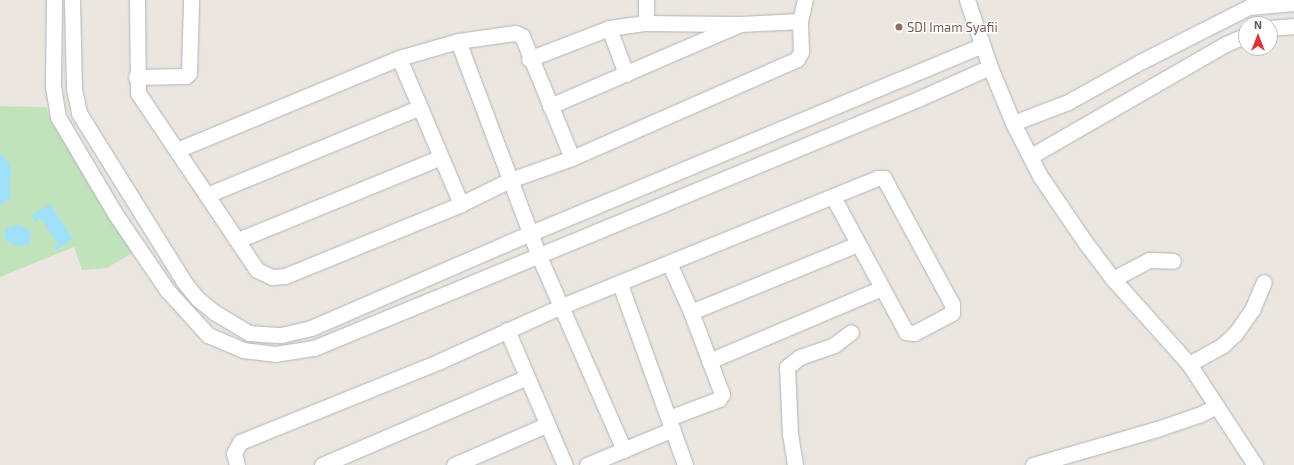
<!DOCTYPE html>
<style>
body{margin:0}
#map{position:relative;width:1294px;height:465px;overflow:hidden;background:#ebe7e0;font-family:"Exo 2",sans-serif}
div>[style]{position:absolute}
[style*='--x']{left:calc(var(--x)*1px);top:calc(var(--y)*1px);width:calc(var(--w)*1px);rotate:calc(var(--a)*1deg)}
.green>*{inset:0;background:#c1e3bc}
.water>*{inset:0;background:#9fe0fc}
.roads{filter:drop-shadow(0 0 1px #b0b4b7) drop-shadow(0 0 1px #b0b4b7)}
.minor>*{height:15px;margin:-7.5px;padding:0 7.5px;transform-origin:7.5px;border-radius:7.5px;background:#fff}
.dots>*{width:11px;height:11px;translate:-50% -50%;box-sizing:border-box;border:2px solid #fff;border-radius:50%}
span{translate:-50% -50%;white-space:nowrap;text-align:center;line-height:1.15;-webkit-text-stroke:3px #fff;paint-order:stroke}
.education-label{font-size:13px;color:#785e54}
.left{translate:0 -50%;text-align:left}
.north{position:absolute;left:1238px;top:16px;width:40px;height:40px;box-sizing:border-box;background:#fff;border:1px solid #bcbebf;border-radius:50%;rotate:0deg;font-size:11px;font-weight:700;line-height:16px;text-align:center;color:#585d60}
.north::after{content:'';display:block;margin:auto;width:14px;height:18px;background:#e32e39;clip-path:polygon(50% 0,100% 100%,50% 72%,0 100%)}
</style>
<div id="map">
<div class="green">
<i style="clip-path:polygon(0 106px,46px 107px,51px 122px,136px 251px,107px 268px,82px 270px,74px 247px,0 277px)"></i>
</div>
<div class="water">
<i style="clip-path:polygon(0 154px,8px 161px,12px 172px,9px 183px,11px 197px,0 206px)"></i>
<i style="clip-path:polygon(50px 204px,73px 239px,56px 250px,54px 247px,58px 244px,41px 218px,35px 222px,31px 216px)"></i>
<i style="clip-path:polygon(18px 224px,30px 231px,30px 244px,19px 246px,6px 241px,4px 234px,7px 228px)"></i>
</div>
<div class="roads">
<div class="minor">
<i style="--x:54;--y:0;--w:86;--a:90.7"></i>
<i style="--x:53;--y:86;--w:31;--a:81"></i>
<i style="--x:58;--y:117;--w:114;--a:59.4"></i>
<i style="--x:116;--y:215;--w:91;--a:55.8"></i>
<i style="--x:167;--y:290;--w:61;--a:47.7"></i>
<i style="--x:208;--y:335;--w:38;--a:23"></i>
<i style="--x:243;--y:350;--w:32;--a:7"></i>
<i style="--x:275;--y:354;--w:39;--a:-9"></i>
<i style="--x:314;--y:348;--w:653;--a:-22.4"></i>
<i style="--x:918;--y:99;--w:79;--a:-24"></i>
<i style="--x:72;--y:0;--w:89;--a:88.7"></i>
<i style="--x:74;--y:89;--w:25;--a:78"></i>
<i style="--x:79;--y:113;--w:199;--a:58.1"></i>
<i style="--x:184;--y:282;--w:22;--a:51"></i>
<i style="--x:198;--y:299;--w:21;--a:39"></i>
<i style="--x:214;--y:312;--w:41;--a:31"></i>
<i style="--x:249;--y:333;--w:32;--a:4"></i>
<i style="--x:281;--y:335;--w:31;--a:-13"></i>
<i style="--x:311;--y:328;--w:240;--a:-23.4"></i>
<i style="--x:531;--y:233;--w:489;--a:-22.6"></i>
<i style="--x:137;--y:0;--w:93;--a:89.4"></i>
<i style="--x:138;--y:93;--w:213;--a:56.1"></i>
<i style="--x:257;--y:270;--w:17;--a:25"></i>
<i style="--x:272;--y:277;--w:13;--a:-4"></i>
<i style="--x:285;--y:276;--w:190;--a:-22.2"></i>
<i style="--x:461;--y:204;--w:55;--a:-26.1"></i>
<i style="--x:510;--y:180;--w:66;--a:-19.5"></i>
<i style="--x:572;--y:158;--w:246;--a:-23.7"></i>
<i style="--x:797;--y:59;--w:8;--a:-60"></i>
<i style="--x:801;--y:52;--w:31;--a:-92"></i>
<i style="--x:800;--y:21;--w:22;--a:-77"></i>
<i style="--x:967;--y:0;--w:71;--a:71.1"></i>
<i style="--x:990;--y:67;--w:61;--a:67.7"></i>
<i style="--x:1013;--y:123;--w:59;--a:63"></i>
<i style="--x:1040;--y:176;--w:80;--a:55.7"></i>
<i style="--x:1085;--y:242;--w:46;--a:52.9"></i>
<i style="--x:1113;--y:279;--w:114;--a:48.2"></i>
<i style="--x:1189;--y:364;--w:121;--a:56.8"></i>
<i style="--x:646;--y:23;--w:23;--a:-90"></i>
<i style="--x:609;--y:28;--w:49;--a:69.7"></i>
<i style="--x:1270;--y:28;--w:24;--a:-5"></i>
<i style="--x:458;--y:41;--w:228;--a:69.4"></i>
<i style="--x:538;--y:254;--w:214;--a:66.3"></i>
<i style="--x:399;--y:58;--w:159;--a:67"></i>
<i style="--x:529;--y:59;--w:86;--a:-21.2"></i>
<i style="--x:609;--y:28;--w:37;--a:-8"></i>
<i style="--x:646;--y:23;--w:89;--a:0.6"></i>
<i style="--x:136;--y:77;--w:50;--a:-1.1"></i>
<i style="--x:186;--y:76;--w:4;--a:-45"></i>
<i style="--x:189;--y:73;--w:73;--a:-88.4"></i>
<i style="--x:550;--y:106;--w:207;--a:-23.3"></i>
<i style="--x:740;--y:24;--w:60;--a:-2.9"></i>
<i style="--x:1013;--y:123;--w:59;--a:-20.9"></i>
<i style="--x:1068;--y:102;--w:85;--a:-29"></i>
<i style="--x:1142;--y:61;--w:120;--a:-26.8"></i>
<i style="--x:1249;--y:7;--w:45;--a:-5.1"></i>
<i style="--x:177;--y:150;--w:240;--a:-22.5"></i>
<i style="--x:399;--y:58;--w:61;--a:-16.1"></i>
<i style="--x:458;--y:41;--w:58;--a:-8"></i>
<i style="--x:515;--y:33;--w:8;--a:23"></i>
<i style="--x:522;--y:36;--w:132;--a:67.7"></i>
<i style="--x:1031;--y:156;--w:225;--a:-29.9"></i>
<i style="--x:1226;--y:44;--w:22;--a:-24"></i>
<i style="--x:207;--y:195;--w:230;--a:-22.4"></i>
<i style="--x:238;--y:240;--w:219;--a:-22.2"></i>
<i style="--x:669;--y:263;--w:54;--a:65.8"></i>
<i style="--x:691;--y:312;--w:88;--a:69.3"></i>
<i style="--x:722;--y:394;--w:6;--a:121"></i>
<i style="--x:719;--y:399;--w:53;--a:159.2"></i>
<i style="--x:1113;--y:279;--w:41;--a:-27.8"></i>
<i style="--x:1149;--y:260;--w:24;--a:2"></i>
<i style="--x:620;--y:284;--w:192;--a:70.2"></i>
<i style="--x:691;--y:312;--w:180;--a:-22.2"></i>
<i style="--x:507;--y:330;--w:147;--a:66.8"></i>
<i style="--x:709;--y:361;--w:188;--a:-22.9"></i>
<i style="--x:1189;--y:364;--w:39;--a:-29"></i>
<i style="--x:1223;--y:345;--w:16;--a:-43"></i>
<i style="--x:1235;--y:334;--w:29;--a:-55"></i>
<i style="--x:1252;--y:310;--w:30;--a:-67"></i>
<i style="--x:237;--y:465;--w:12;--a:-104"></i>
<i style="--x:234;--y:453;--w:13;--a:-61"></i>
<i style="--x:240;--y:442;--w:216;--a:-22"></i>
<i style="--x:440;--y:361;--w:134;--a:-24.3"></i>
<i style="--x:562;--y:306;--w:340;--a:-22.1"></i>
<i style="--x:877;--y:178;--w:7;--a:0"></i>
<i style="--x:884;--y:178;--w:7;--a:63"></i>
<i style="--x:887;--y:184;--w:136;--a:61.6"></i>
<i style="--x:952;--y:304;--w:9;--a:90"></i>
<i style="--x:952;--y:313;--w:43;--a:152.2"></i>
<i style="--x:914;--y:333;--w:8;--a:-173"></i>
<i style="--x:906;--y:332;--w:153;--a:-118.4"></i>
<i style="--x:322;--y:465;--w:221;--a:-23.2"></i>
<i style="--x:454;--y:465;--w:100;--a:-23.5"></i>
<i style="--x:587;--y:465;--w:93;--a:-22.7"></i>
<i style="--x:795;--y:465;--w:30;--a:-99"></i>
<i style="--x:790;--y:435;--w:68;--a:-92.5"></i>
<i style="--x:787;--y:367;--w:16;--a:-38"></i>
<i style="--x:800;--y:357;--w:36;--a:-19"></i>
<i style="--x:834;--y:345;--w:21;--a:-37"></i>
<i style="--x:1033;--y:465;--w:129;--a:-16.2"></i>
<i style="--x:1157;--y:429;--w:46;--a:-18.8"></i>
<i style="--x:1201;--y:414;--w:17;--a:-28"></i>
</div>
</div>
<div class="dots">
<i style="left:899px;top:27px;background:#8d6e63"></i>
</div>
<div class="education-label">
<span class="left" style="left:907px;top:27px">SDI Imam Syafii</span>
</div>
<div class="north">N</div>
</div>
